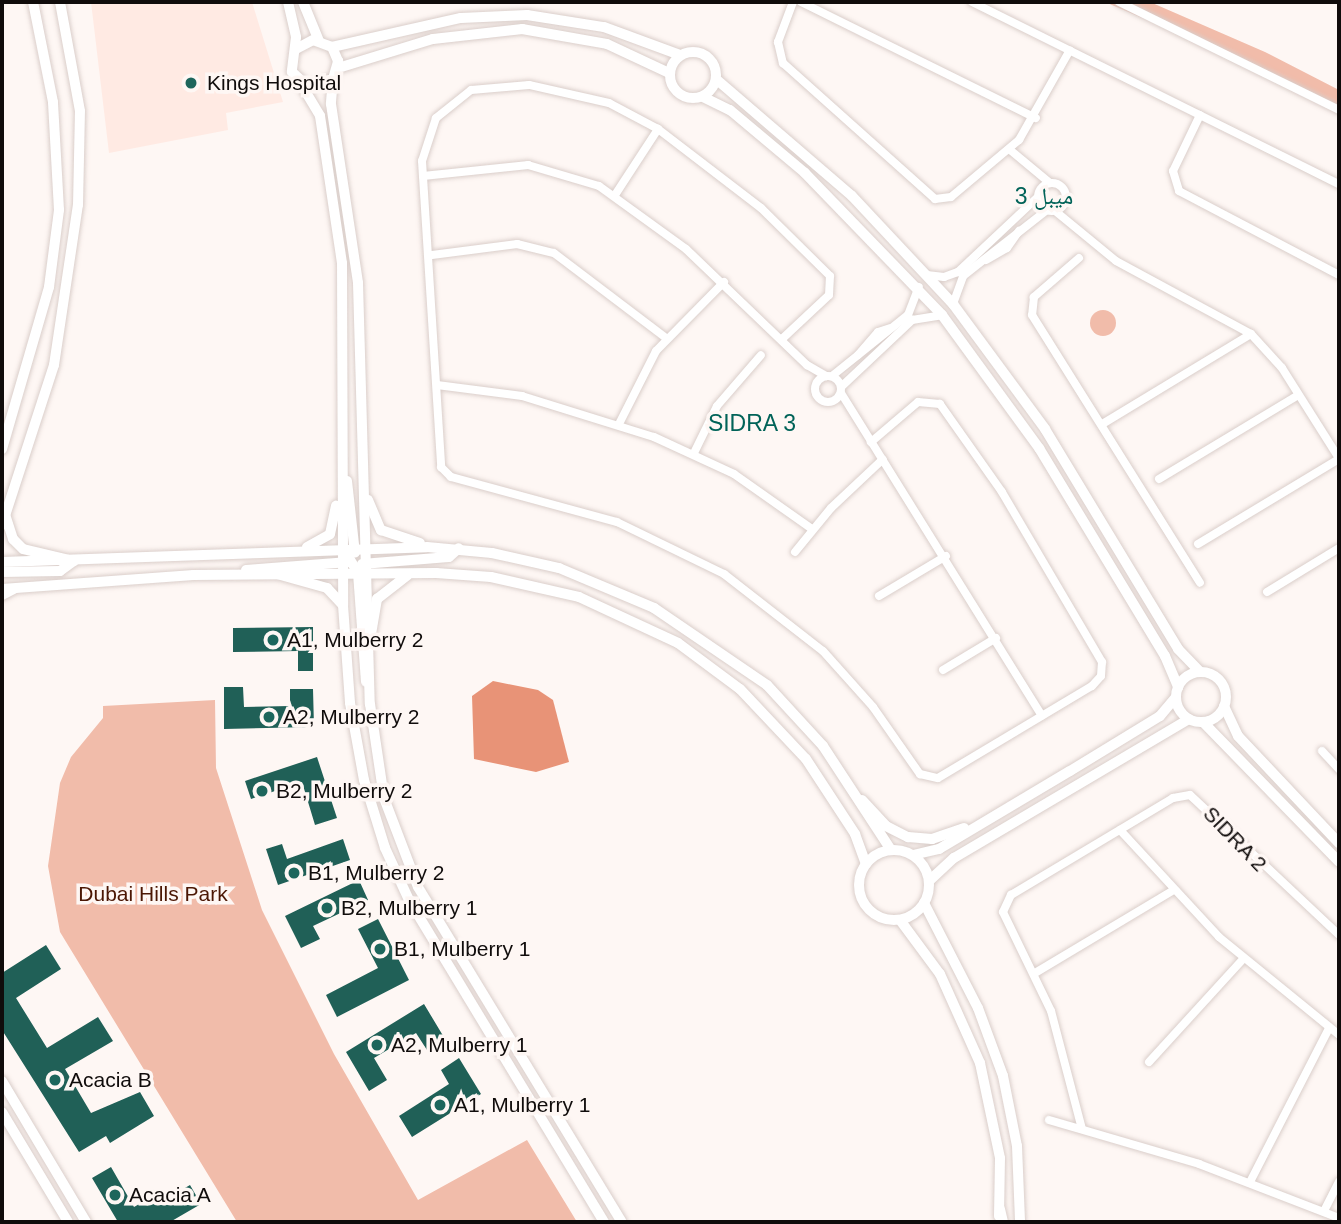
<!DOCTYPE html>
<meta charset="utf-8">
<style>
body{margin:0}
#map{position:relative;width:1341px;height:1224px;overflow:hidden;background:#fef7f4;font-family:Helvetica,"Noto Naskh Arabic",sans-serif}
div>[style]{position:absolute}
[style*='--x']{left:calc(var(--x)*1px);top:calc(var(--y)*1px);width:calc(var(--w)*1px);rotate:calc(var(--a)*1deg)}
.built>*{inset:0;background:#ffeae3}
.green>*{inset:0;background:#f1bcaa}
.round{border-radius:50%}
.water>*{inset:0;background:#e89377}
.building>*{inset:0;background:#206057}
.roads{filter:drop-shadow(0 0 2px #daceca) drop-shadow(0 0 2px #daceca)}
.minor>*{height:8px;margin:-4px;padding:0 4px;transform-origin:4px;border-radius:4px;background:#fff}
.minor>.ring{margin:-4px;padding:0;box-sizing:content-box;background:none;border:8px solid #fff;border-radius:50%}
.tertiary>*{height:10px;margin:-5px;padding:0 5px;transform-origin:5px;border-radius:5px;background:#fff}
.tertiary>.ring{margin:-5px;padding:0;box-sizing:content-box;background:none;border:10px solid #fff;border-radius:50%}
.secondary>*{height:10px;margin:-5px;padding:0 5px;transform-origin:5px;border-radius:5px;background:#fff}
.dots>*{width:19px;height:19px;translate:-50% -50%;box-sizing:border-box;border:4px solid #fef7f4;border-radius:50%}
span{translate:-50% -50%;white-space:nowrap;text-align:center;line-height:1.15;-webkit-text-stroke:7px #fef7f4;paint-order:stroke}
.poi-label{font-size:21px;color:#100c0b}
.left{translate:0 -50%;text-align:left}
.street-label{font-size:21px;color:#100c0b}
.park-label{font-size:21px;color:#4b1704}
.neighbourhood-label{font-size:23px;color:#016358}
.frame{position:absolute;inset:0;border:4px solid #100c0b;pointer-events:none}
</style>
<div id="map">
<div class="built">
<i style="clip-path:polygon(252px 2px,283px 102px,226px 113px,228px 130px,109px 153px,91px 2px)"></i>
</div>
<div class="green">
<i style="clip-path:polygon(1105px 2px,1150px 2px,1265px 52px,1339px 90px,1339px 109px,1259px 68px)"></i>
<i class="round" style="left:1090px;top:310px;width:26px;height:26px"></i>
<i style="clip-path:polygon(215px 700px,216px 768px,262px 910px,334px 1054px,418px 1200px,527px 1140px,577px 1222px,237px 1222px,60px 932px,48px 866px,60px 783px,71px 757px,103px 718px,103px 706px)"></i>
</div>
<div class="water">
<i style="clip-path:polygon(493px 681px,538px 690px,553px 700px,569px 762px,536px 772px,474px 759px,472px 696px)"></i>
</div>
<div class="building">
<i style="clip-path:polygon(313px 627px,313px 671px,298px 671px,298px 651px,233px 652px,233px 628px)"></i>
<i style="clip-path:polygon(224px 687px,243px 687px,244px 707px,290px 706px,290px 689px,313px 689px,314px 727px,224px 729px)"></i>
<i style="clip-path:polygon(317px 757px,337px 818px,315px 825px,302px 782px,251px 799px,245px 781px)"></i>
<i style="clip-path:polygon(343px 839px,350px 860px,278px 885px,266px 849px,282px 844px,287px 859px)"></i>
<i style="clip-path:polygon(359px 880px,368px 900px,313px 926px,320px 939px,301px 948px,285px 916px)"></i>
<i style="clip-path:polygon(378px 919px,409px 980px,337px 1017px,326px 995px,378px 968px,358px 929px)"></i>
<i style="clip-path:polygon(46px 945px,61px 969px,16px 998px,47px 1048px,98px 1017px,113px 1041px,65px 1069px,91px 1113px,140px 1092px,154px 1116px,110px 1143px,106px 1136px,79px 1152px,2px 1030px,2px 973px)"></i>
<i style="clip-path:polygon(424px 1004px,445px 1039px,427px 1050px,416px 1033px,374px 1058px,387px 1080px,369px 1091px,346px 1052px)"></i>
<i style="clip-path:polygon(459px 1058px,481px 1094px,412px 1137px,399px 1116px,449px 1084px,441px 1070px)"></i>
<i style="clip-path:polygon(111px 1167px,134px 1207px,162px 1191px,166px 1199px,190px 1185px,201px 1204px,170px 1222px,118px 1222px,92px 1178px)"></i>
</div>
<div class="roads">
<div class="minor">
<i style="--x:793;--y:2;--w:43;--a:110.6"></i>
<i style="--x:778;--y:42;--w:22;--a:77"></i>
<i style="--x:783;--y:63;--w:204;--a:41.8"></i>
<i style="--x:935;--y:199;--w:16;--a:-7"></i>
<i style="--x:951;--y:197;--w:89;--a:-40"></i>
<i style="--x:1019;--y:140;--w:103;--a:-60.5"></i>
<i style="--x:801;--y:2;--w:262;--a:26.3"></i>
<i style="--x:972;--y:2;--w:410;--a:26.4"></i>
<i style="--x:1119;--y:2;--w:245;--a:26.1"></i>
<i style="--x:1200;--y:115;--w:62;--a:115.7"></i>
<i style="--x:1173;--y:171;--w:21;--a:73"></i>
<i style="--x:1179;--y:191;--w:181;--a:27.7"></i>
<i style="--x:1009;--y:149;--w:53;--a:39.7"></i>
<i style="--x:423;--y:176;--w:106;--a:-6"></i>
<i style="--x:528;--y:165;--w:74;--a:16.5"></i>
<i style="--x:599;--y:186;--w:107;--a:35.9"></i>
<i style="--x:686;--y:249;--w:168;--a:43.8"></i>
<i style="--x:807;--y:365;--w:22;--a:30"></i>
<i class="ring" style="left:1038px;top:183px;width:20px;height:20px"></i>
<i style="--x:615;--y:195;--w:79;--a:-56.9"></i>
<i style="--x:1054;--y:210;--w:80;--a:39.4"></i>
<i style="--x:1116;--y:261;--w:153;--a:28.4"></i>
<i style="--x:1251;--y:334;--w:46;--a:47.6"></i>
<i style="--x:1282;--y:368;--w:107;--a:57.7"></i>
<i style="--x:432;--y:255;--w:86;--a:-7.4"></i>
<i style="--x:517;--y:244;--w:38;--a:14"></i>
<i style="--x:554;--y:253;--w:141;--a:37.2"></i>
<i style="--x:1079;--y:258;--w:60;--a:139.1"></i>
<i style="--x:1034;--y:297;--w:18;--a:96"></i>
<i style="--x:1032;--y:315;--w:316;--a:57.9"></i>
<i style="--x:986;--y:260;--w:24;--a:-30"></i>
<i style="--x:1007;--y:248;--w:21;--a:-55"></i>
<i style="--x:927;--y:275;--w:17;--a:7"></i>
<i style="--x:944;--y:277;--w:15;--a:-20"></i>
<i style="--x:958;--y:272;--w:110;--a:-43.2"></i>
<i style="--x:953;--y:304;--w:30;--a:-70"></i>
<i style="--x:963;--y:276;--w:107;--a:-38.2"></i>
<i style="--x:782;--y:339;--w:64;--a:-43.1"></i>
<i style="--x:829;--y:295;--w:19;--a:-87"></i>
<i style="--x:830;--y:276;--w:97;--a:-135.4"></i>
<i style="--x:761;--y:208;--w:130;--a:-142.5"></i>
<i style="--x:658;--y:129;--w:55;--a:-152"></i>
<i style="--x:609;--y:103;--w:82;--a:-167.3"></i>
<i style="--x:529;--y:85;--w:58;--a:175.1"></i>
<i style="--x:471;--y:90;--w:45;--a:141.3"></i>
<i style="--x:436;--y:118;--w:45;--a:108"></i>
<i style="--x:422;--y:161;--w:307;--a:86.4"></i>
<i style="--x:441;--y:467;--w:14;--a:45"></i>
<i style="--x:451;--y:477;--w:172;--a:15.2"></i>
<i style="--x:617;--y:522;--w:119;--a:25.9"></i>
<i style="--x:724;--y:574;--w:125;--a:37.9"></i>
<i style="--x:823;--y:651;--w:75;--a:48.2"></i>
<i style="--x:873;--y:707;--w:82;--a:55"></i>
<i style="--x:920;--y:774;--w:18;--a:13"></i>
<i style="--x:938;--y:778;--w:179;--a:-30.9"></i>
<i style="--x:1092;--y:686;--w:13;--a:-48"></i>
<i style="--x:1101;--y:676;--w:14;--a:-86"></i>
<i style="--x:1102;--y:662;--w:197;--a:-120.5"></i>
<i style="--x:1002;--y:492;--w:108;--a:-125.2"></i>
<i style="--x:940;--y:404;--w:22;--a:-175"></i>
<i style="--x:918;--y:402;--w:62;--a:139.6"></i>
<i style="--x:858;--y:355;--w:30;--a:-49"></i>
<i style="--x:878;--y:332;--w:13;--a:-18"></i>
<i class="ring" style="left:815px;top:376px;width:18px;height:18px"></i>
<i style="--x:832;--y:376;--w:97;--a:-38.8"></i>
<i style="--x:908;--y:315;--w:30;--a:-69"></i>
<i style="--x:437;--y:385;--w:86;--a:7.4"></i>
<i style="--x:522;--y:396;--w:138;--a:17.3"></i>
<i style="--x:654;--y:437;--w:88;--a:24.8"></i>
<i style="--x:734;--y:474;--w:95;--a:35.2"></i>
<i style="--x:841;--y:387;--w:98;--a:-43.3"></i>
<i style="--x:912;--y:320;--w:30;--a:-9"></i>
<i style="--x:841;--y:393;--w:380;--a:58.1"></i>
<i style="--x:1104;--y:423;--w:172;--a:-31.2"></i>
<i style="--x:619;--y:424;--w:82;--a:-63.1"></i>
<i style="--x:656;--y:351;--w:97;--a:-45.4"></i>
<i style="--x:694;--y:453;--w:52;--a:-63.9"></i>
<i style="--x:717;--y:406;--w:67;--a:-49.2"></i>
<i style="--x:1159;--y:479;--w:162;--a:-31.1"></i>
<i style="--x:1198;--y:544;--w:165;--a:-31.1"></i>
<i style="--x:795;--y:552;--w:57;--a:-50.7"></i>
<i style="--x:831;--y:508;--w:71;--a:-43.3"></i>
<i style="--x:1267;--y:592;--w:84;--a:-31.4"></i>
<i style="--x:879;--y:596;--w:78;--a:-30.8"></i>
<i style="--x:943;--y:670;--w:62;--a:-31.1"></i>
<i style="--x:1322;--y:751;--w:25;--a:47"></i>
<i style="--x:1120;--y:830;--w:146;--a:47.2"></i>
<i style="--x:1219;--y:937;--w:155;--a:39.2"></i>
<i style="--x:1035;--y:973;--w:160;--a:-30.9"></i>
<i style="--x:1149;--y:1062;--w:139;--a:-47.6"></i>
<i style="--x:1049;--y:1120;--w:156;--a:16.3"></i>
<i style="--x:1199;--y:1164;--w:150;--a:21.1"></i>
<i style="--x:1082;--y:1129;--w:122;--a:-104.7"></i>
<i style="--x:1051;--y:1011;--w:110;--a:-115.9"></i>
<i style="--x:1003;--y:912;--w:19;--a:-65"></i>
<i style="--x:1011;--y:895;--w:189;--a:-30.9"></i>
<i style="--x:1173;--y:798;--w:17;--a:-10"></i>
<i style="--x:1190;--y:795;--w:204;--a:43.2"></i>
<i style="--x:1250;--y:1182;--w:173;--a:-62.8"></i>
<i style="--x:1324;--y:1211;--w:33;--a:-63"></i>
</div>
<div class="tertiary">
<i style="--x:288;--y:2;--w:36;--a:77"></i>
<i style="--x:296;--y:37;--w:35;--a:97"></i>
<i style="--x:292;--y:72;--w:22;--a:43"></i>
<i style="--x:308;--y:87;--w:26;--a:-18"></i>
<i style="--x:333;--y:79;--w:19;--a:-74"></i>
<i style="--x:338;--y:61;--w:15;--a:-113"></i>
<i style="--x:332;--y:47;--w:20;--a:-160"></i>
<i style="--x:313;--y:40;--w:19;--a:152"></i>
<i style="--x:303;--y:2;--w:42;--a:67.7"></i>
<i style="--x:332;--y:47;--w:132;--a:-12.7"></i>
<i style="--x:461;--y:18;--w:66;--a:-2.6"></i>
<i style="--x:527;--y:15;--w:78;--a:8.9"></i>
<i style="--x:604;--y:27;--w:81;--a:20.2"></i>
<i class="ring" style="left:670px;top:52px;width:36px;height:36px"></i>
<i style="--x:338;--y:68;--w:99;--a:-17"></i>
<i style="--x:433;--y:39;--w:90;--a:-6.4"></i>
<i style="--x:522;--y:29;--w:86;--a:10"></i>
<i style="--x:607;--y:44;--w:68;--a:25.1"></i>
<i style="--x:333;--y:79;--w:25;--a:95"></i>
<i style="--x:331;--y:104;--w:181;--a:81.4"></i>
<i style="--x:358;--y:283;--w:421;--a:88.4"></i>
<i style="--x:370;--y:704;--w:95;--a:81.5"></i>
<i style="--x:384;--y:798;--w:95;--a:69.1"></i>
<i style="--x:418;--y:887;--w:392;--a:58.7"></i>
<i style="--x:716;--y:79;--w:179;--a:40.7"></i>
<i style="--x:852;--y:196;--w:148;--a:46.9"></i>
<i style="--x:953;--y:304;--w:155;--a:53.6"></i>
<i style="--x:1045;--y:429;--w:257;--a:58.8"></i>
<i style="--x:1178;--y:649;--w:32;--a:46"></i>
<i style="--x:301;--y:84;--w:37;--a:59"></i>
<i style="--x:320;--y:116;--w:149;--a:81.5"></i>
<i style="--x:342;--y:263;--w:342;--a:89.8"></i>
<i style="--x:343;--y:605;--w:98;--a:85.9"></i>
<i style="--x:350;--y:703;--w:78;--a:79.7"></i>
<i style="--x:364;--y:780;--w:71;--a:72.8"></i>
<i style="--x:385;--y:848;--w:57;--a:65.2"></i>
<i style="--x:409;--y:900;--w:376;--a:58.8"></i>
<i style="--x:703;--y:97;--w:30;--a:26"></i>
<i style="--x:730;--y:110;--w:98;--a:40"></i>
<i style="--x:805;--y:173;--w:197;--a:46"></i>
<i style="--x:942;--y:315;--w:165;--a:53.9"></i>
<i style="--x:1039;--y:448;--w:243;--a:58.8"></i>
<i style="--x:1165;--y:656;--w:34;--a:67"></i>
<i style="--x:347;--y:481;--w:72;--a:83.7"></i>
<i style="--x:368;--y:500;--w:33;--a:67"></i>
<i style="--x:381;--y:530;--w:41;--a:18.4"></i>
<i style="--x:307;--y:547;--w:26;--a:-29"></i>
<i style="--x:330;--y:534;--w:29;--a:-78"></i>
<i style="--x:343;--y:548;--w:29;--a:59"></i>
<i style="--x:358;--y:573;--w:109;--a:85.8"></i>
<i style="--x:2;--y:562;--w:425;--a:-2"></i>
<i style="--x:427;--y:547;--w:65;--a:5.3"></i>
<i style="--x:492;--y:553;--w:69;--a:12.6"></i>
<i style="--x:559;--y:568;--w:103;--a:22.8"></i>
<i style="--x:654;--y:608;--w:137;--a:34.3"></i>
<i style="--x:767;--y:685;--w:83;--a:47.4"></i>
<i style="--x:823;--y:746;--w:124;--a:56.8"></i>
<i style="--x:362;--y:564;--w:87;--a:-4.6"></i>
<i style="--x:449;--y:557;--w:13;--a:-42"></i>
<i style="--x:246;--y:570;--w:103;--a:-4.4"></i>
<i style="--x:277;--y:574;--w:52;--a:15.6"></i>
<i style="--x:327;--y:588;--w:23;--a:47"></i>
<i style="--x:2;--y:589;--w:192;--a:-4.2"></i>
<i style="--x:193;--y:575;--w:243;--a:-0.5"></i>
<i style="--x:436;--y:573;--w:55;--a:4.2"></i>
<i style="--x:491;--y:577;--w:90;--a:12.8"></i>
<i style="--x:579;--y:597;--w:109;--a:24.9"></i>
<i style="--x:678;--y:643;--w:77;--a:36.6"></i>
<i style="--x:740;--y:689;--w:96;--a:46.7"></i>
<i style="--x:806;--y:759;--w:90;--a:56.8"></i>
<i style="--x:855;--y:834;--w:32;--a:70"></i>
<i style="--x:370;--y:640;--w:42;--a:-80.3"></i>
<i style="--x:377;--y:599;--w:39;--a:-38"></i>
<i class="ring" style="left:1176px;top:672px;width:40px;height:40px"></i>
<i style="--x:1224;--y:706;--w:33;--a:65"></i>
<i style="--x:1238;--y:736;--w:147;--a:46.7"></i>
<i style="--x:1203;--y:722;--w:195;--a:45.8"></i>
<i style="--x:862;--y:800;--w:35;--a:47"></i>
<i style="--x:886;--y:826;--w:25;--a:27"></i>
<i style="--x:908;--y:837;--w:24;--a:5"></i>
<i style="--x:932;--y:839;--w:34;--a:-19"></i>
<i class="ring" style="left:859px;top:850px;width:60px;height:60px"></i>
<i style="--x:913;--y:855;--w:27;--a:-13"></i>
<i style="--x:939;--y:849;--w:152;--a:-30.8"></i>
<i style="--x:1070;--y:771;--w:105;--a:-31.4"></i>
<i style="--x:1160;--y:716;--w:25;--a:-50"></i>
<i style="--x:929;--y:881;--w:34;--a:-43"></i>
<i style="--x:954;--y:858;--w:273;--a:-30.6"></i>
<i style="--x:924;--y:903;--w:118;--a:62.8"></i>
<i style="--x:978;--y:1008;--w:72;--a:69.8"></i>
<i style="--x:1003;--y:1076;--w:71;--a:78.7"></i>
<i style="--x:1017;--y:1146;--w:76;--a:87.7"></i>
<i style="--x:900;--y:920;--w:67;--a:53.5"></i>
<i style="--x:940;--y:974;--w:98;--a:65.8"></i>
<i style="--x:980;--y:1063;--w:97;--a:78.1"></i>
<i style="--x:1000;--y:1158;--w:58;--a:91"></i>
</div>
<div class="secondary">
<i style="--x:2;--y:449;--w:169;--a:-73.8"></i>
<i style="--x:49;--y:287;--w:78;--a:-82.6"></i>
<i style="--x:59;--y:210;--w:108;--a:-93.2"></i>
<i style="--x:53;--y:102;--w:102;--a:-101.3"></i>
<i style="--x:2;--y:525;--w:168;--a:-72"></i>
<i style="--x:54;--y:365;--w:162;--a:-81.5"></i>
<i style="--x:78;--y:205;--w:94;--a:-88.8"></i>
<i style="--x:80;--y:111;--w:111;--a:-100.4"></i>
<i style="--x:2;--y:572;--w:58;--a:-1"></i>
<i style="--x:60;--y:571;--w:17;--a:-36"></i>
<i style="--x:74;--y:561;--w:52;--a:-166.8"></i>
<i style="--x:23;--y:549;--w:14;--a:-135"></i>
<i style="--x:13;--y:539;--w:26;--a:-108"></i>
<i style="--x:2;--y:595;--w:13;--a:-27"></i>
<i style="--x:2;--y:1081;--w:164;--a:59.2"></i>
<i style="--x:2;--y:1112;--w:128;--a:59"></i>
<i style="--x:1000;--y:1209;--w:13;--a:77"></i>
</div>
</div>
<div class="dots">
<i style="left:191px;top:83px;background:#1d665c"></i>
<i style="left:273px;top:640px;background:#1d665c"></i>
<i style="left:269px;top:717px;background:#1d665c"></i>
<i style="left:262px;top:791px;background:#1d665c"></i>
<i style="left:294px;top:873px;background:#1d665c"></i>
<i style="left:327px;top:908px;background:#1d665c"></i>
<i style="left:380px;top:949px;background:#1d665c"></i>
<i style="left:377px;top:1045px;background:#1d665c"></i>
<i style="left:55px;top:1080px;background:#1d665c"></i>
<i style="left:440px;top:1105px;background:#1d665c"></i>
<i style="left:115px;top:1195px;background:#1d665c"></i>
</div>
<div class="poi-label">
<span class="left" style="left:207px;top:83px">Kings Hospital</span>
<span class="left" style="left:287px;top:640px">A1, Mulberry 2</span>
<span class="left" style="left:283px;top:717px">A2, Mulberry 2</span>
<span class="left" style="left:276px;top:791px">B2, Mulberry 2</span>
<span class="left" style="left:308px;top:873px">B1, Mulberry 2</span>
<span class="left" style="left:341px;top:908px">B2, Mulberry 1</span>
<span class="left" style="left:394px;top:949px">B1, Mulberry 1</span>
<span class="left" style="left:391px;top:1045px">A2, Mulberry 1</span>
<span class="left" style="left:69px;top:1080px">Acacia B</span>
<span class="left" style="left:454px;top:1105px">A1, Mulberry 1</span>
<span class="left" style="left:129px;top:1195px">Acacia A</span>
</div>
<div class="street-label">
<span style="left:1235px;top:839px;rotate:46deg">SIDRA 2</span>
</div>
<div class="park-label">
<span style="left:153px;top:894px">Dubai Hills Park</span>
</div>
<div class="neighbourhood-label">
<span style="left:1044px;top:196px">ميبل 3</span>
<span style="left:752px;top:423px">SIDRA 3</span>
</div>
<div class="frame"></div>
</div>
